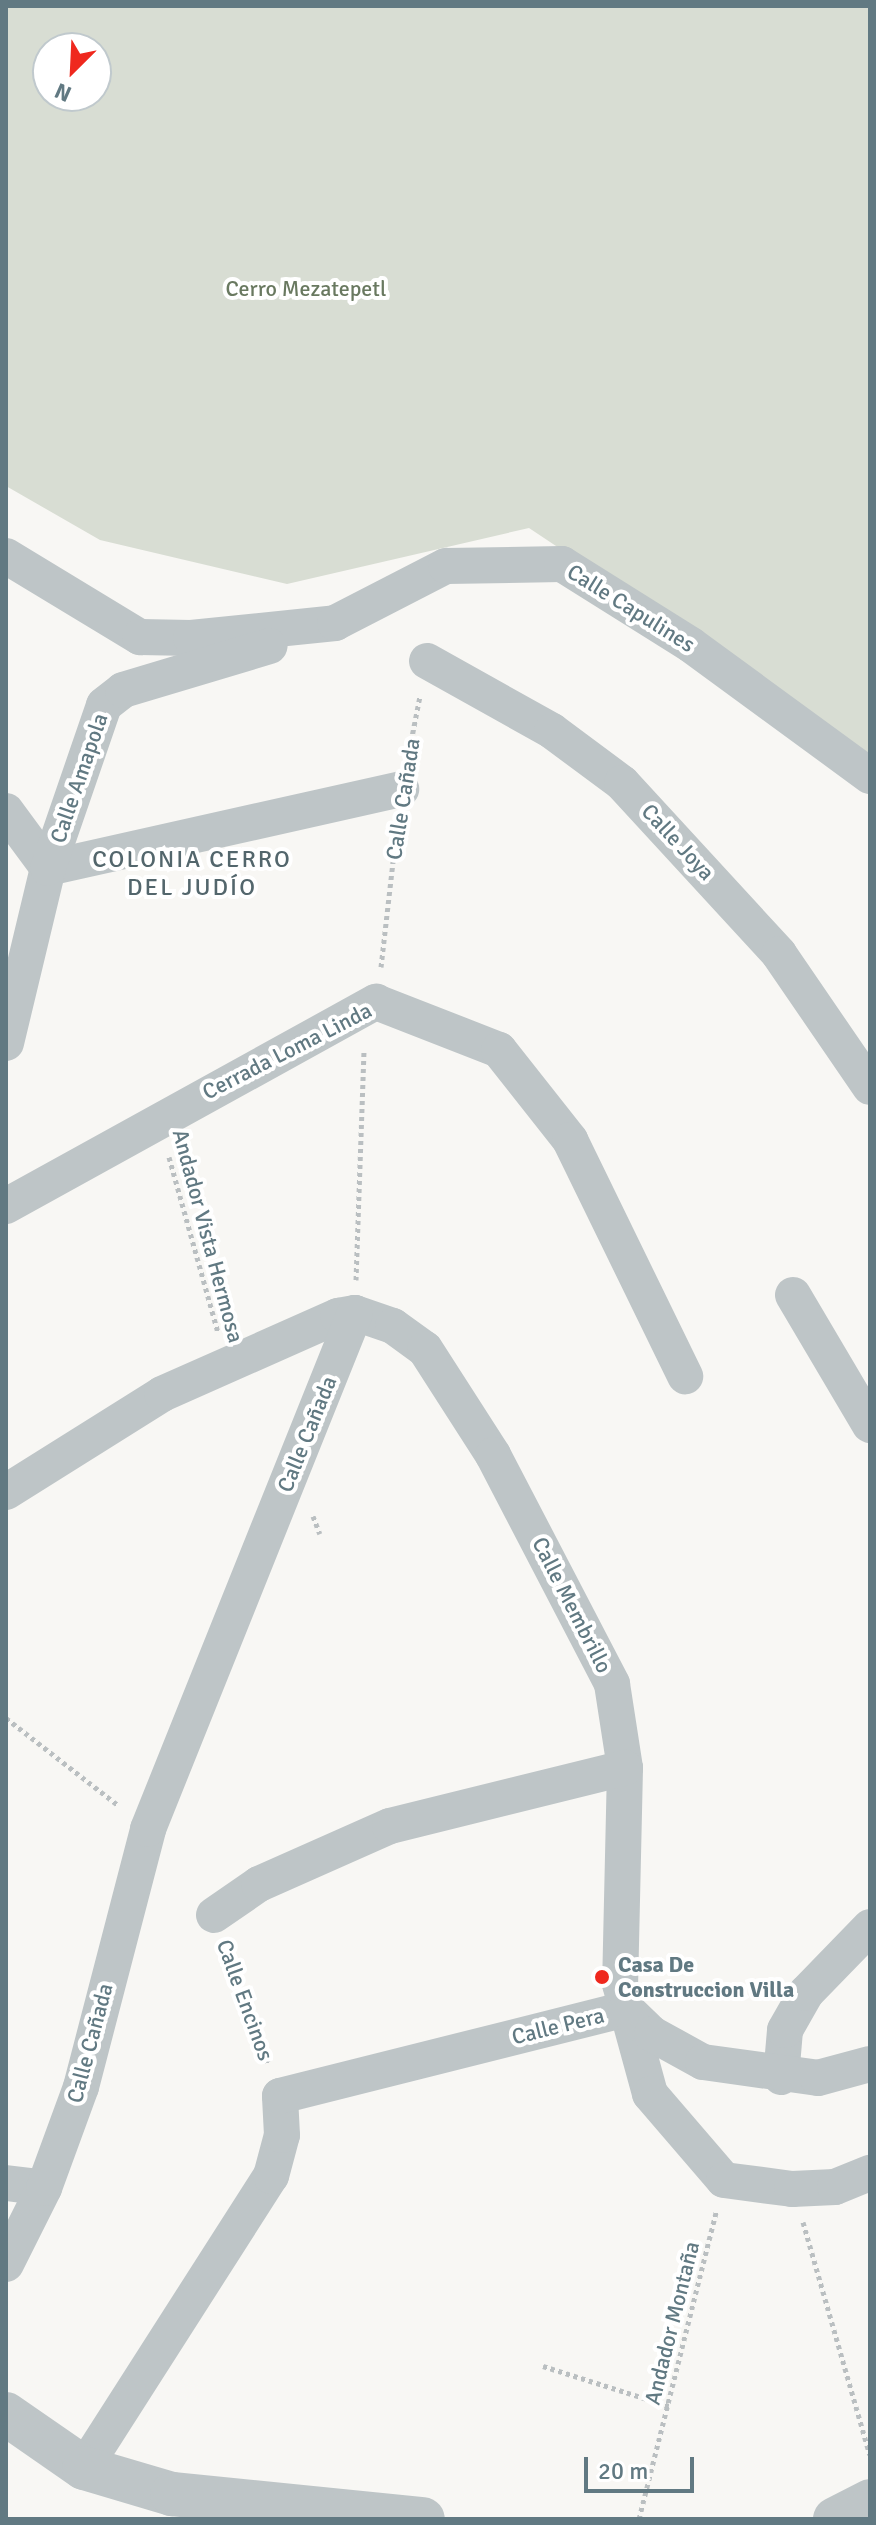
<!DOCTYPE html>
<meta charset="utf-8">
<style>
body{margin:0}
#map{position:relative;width:876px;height:2525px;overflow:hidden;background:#f8f7f4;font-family:Signika,sans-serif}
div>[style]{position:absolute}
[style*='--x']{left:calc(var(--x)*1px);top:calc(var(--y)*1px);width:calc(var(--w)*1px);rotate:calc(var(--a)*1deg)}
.green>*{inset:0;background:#d8ddd3}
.path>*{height:5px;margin-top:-2.5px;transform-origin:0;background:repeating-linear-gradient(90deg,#babfc1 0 4px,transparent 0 8px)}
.minor>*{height:36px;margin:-18px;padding:0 18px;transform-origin:18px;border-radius:18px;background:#bec5c7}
.tertiary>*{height:44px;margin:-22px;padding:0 22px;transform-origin:22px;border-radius:22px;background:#bec5c7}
.dots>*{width:22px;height:22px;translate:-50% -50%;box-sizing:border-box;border:4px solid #fff;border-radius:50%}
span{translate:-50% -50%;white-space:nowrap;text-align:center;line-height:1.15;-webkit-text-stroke:8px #fff;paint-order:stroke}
.park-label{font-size:22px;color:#697960}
.street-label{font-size:22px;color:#617982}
.poi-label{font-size:22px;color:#617982;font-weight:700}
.left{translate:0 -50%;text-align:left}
.neighbourhood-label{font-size:24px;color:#53666c;letter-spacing:2px}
.frame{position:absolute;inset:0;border:8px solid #617982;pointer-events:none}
.north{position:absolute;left:32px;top:32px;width:80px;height:80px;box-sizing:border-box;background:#fff;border:2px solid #c0c9cd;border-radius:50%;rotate:204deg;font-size:22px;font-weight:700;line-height:32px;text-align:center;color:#617982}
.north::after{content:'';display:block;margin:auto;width:28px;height:36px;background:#ef281e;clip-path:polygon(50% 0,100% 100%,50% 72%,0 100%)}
.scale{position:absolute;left:584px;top:2457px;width:110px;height:36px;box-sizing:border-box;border:4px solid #617982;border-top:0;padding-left:10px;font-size:24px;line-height:28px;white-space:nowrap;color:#617982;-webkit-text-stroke:6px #fff;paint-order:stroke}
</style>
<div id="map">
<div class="green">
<i style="clip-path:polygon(evenodd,6px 6px,870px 6px,870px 755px,529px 528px,287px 584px,100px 540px,6px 486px,6px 6px,48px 48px,96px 48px,96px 96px,48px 96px,48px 48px)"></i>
</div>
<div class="path">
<i style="--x:408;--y:757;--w:62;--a:-78.9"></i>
<i style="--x:381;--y:967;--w:142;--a:-83.5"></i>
<i style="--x:169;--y:1157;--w:183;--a:74.4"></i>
<i style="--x:356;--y:1280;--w:229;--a:-88"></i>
<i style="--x:313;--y:1516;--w:19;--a:69"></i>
<i style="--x:6;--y:1718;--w:143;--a:37.9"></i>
<i style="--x:225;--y:1946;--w:127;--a:69.7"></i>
<i style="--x:803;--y:2222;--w:242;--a:74"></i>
<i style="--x:543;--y:2366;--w:132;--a:17.6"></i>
<i style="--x:639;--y:2519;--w:317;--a:-75.9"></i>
</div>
<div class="minor">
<i style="--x:6;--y:556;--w:157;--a:31.2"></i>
<i style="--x:140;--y:637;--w:51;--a:1.1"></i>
<i style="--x:191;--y:638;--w:145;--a:-5.9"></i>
<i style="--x:335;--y:623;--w:125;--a:-27.2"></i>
<i style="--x:446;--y:566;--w:116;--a:-1"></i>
<i style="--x:562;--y:564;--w:152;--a:32.1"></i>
<i style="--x:691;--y:645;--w:222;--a:36.2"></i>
<i style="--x:427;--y:661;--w:143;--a:29.2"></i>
<i style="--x:552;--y:731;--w:87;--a:36.6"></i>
<i style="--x:622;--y:783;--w:232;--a:47.4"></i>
<i style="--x:779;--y:954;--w:161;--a:55.6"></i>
<i style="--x:6;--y:811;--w:71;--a:53.6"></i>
<i style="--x:48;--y:868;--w:362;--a:-12.6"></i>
<i style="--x:6;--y:1043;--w:180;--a:-76.5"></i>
<i style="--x:48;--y:868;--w:172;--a:-71"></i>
<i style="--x:104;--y:705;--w:24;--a:-38"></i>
<i style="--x:123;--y:690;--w:153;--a:-16.7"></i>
<i style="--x:6;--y:1206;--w:423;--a:-28.9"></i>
<i style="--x:376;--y:1002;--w:132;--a:21.3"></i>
<i style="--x:499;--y:1050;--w:115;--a:51.7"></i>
<i style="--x:570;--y:1140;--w:263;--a:64"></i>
<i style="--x:793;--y:1295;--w:151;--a:59.4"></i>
<i style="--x:6;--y:1492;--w:184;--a:-32.1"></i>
<i style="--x:162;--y:1394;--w:193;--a:-23.9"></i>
<i style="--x:338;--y:1316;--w:17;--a:-10"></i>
<i style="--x:355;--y:1313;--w:40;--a:18.9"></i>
<i style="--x:393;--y:1326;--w:39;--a:36"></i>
<i style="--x:425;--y:1349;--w:126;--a:57.3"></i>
<i style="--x:493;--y:1455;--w:258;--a:62.5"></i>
<i style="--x:612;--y:1684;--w:85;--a:81.2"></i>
<i style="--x:625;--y:1768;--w:216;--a:91.3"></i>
<i style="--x:620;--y:1984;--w:114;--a:74.7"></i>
<i style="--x:650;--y:2094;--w:113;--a:49.3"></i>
<i style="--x:724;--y:2180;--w:69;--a:7.5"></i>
<i style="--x:792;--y:2189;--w:43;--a:-2.7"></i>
<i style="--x:835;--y:2187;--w:38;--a:-22"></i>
<i style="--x:214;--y:1915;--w:55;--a:-34.6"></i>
<i style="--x:259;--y:1884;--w:143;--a:-23.9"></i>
<i style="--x:390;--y:1826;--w:242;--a:-13.9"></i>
<i style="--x:781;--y:2077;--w:47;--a:-85.1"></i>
<i style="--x:785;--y:2030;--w:43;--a:-60.4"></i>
<i style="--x:806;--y:1993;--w:92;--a:-45.9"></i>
<i style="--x:6;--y:2183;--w:38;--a:7"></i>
<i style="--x:6;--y:2264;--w:85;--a:-63.4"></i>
<i style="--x:44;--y:2188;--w:108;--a:-69.9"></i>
<i style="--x:81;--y:2087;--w:267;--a:-75.4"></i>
<i style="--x:148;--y:1829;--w:556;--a:-68.14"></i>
<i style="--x:84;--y:2468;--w:347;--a:-57.4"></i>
<i style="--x:271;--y:2176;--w:42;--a:-75"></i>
<i style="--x:282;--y:2135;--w:39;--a:-93"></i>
<i style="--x:280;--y:2096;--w:357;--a:-14.1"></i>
<i style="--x:626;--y:2009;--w:36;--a:44"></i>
<i style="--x:652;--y:2034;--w:58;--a:28.8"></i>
<i style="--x:703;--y:2062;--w:116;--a:7.9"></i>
<i style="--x:818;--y:2078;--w:54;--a:-15.1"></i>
</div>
<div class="tertiary">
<i style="--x:6;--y:2414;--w:95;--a:34.7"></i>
<i style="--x:84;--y:2468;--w:92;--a:16.5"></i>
<i style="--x:172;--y:2494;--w:252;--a:5.7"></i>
<i style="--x:835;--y:2519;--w:39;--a:-27"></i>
</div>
<div class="dots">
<i style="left:602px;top:1977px;background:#ef281e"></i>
</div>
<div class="park-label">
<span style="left:306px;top:289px">Cerro Mezatepetl</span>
</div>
<div class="street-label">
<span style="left:631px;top:608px;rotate:32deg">Calle Capulines</span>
<span style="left:79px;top:778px;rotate:-71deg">Calle Amapola</span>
<span style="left:403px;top:799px;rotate:-81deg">Calle Cañada</span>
<span style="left:678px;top:842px;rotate:47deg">Calle Joya</span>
<span style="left:287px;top:1051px;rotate:-27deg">Cerrada Loma Linda</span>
<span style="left:208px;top:1236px;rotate:75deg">Andador Vista Hermosa</span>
<span style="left:307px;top:1434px;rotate:-68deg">Calle Cañada</span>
<span style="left:572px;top:1605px;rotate:63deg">Calle Membrillo</span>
<span style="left:245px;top:2000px;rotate:70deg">Calle Encinos</span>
<span style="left:558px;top:2026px;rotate:-14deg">Calle Pera</span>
<span style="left:90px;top:2043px;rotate:-75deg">Calle Cañada</span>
<span style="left:672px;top:2323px;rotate:-76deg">Andador Montaña</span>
</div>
<div class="poi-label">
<span class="left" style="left:618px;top:1977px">Casa De<br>Construccion Villa</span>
</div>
<div class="neighbourhood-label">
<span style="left:192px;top:874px">COLONIA CERRO<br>DEL JUDÍO</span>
</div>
<div class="frame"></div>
<div class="north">N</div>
<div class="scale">20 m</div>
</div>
